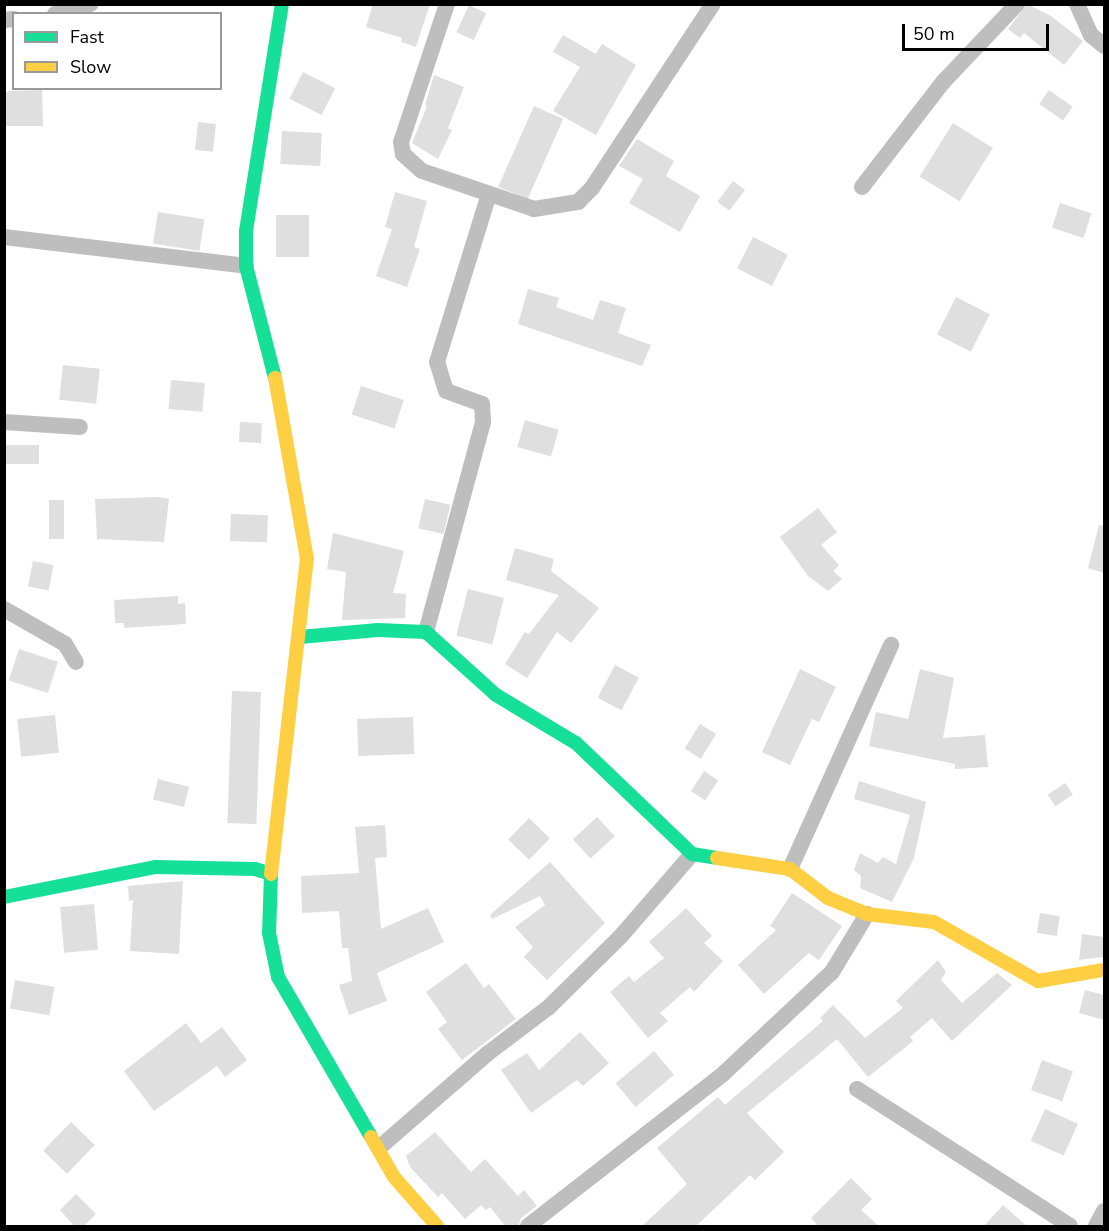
<!DOCTYPE html>
<style>
body{margin:0}
#map{position:relative;width:1109px;height:1231px;overflow:hidden;background:#fff;font-family:"Nunito Sans",sans-serif}
div>[style]{position:absolute}
[style*='--x']{left:calc(var(--x)*1px);top:calc(var(--y)*1px);width:calc(var(--w)*1px);rotate:calc(var(--a)*1deg)}
.building>*{inset:0;background:#dfdfdf;transform-origin:0 0}
.street>*{height:16px;margin:-8px;padding:0 8px;transform-origin:8px;border-radius:8px;background:#bebebe}
.fast>*{height:14px;margin:-7px;padding:0 7px;transform-origin:7px;border-radius:7px;background:#16e098}
.slow>*{height:14px;margin:-7px;padding:0 7px;transform-origin:7px;border-radius:7px;background:#ffcf43}
span{translate:-50% -50%;white-space:nowrap;text-align:center;line-height:1.15;-webkit-text-stroke:4.5px #fff;paint-order:stroke}
.frame{position:absolute;inset:0;border:6px solid #000;pointer-events:none}
.legend{position:absolute;left:12px;top:12px;width:210px;height:78px;box-sizing:border-box;background:#fff;border:2px solid #999;margin:0;padding:8px 10px;list-style:none;font-size:18px;color:#000}
.legend li{display:flex;align-items:center;gap:12px;height:30px}
.legend b{width:30px;border:2px solid #999}
.scale{position:absolute;left:902px;top:24px;width:147px;height:27px;box-sizing:border-box;border:3px solid #000;border-top:0;padding-left:8px;font-size:18px;line-height:21px;white-space:nowrap;color:#000;-webkit-text-stroke:4px #fff;paint-order:stroke}
</style>
<div id="map">
<div class="building">
<i style="clip-path:polygon(373px 4px,430px 4px,416px 47px,401px 42px,402px 38px,366px 27px)"></i>
<i style="clip-path:polygon(1027px 4px,1051px 16px,1083px 41px,1064px 65px,1024px 33px,1020px 38px,1008px 29px)"></i>
<i style="left:469px;top:5px;width:19px;height:30px;rotate:25deg"></i>
<i style="clip-path:polygon(563px 35px,596px 54px,602px 44px,636px 65px,596px 135px,553px 111px,580px 67px,553px 52px)"></i>
<i style="left:303px;top:72px;width:36px;height:30px;rotate:27deg"></i>
<i style="clip-path:polygon(434px 75px,464px 87px,448px 128px,452px 130px,438px 159px,412px 143px,427px 106px,425px 105px)"></i>
<i style="clip-path:polygon(42px 90px,43px 126px,4px 126px,4px 95px,8px 91px)"></i>
<i style="left:1049px;top:90px;width:29px;height:17px;rotate:35deg"></i>
<i style="left:534px;top:106px;width:32px;height:88px;rotate:24deg"></i>
<i style="left:198px;top:122px;width:18px;height:28px;rotate:6deg"></i>
<i style="left:953px;top:123px;width:47px;height:63px;rotate:32deg"></i>
<i style="left:282px;top:131px;width:40px;height:33px;rotate:3deg"></i>
<i style="clip-path:polygon(637px 139px,674px 161px,666px 176px,700px 196px,680px 232px,629px 203px,643px 179px,619px 166px)"></i>
<i style="left:733px;top:181px;width:15px;height:26px;rotate:37deg"></i>
<i style="clip-path:polygon(395px 192px,427px 201px,414px 247px,420px 249px,407px 287px,376px 276px,392px 229px,385px 227px)"></i>
<i style="left:1060px;top:203px;width:33px;height:26px;rotate:18deg"></i>
<i style="left:158px;top:212px;width:47px;height:32px;rotate:9deg"></i>
<i style="left:276px;top:215px;width:33px;height:42px"></i>
<i style="left:753px;top:237px;width:39px;height:35px;rotate:27deg"></i>
<i style="clip-path:polygon(528px 289px,559px 298px,556px 307px,593px 320px,600px 300px,626px 308px,618px 333px,651px 345px,642px 366px,518px 324px)"></i>
<i style="left:956px;top:297px;width:38px;height:42px;rotate:27deg"></i>
<i style="left:63px;top:365px;width:37px;height:35px;rotate:6deg"></i>
<i style="left:171px;top:380px;width:34px;height:29px;rotate:5deg"></i>
<i style="left:361px;top:386px;width:45px;height:30px;rotate:18deg"></i>
<i style="left:525px;top:420px;width:35px;height:28px;rotate:16deg"></i>
<i style="left:240px;top:422px;width:22px;height:20px;rotate:3deg"></i>
<i style="left:4px;top:445px;width:35px;height:19px"></i>
<i style="clip-path:polygon(158px 497px,169px 499px,164px 542px,97px 539px,95px 499px)"></i>
<i style="left:425px;top:499px;width:26px;height:30px;rotate:13deg"></i>
<i style="left:49px;top:500px;width:15px;height:39px"></i>
<i style="clip-path:polygon(818px 508px,837px 532px,821px 545px,839px 565px,833px 571px,842px 579px,828px 591px,808px 576px,780px 537px)"></i>
<i style="left:231px;top:514px;width:37px;height:27px;rotate:2deg"></i>
<i style="clip-path:polygon(1099px 525px,1104px 526px,1104px 573px,1088px 568px)"></i>
<i style="clip-path:polygon(333px 533px,404px 551px,393px 593px,406px 594px,405px 618px,342px 620px,346px 572px,327px 569px)"></i>
<i style="clip-path:polygon(515px 548px,554px 559px,551px 571px,599px 608px,571px 643px,557px 632px,527px 678px,505px 664px,525px 632px,529px 634px,559px 595px,506px 580px)"></i>
<i style="left:33px;top:561px;width:21px;height:26px;rotate:11deg"></i>
<i style="left:468px;top:589px;width:37px;height:48px;rotate:14deg"></i>
<i style="clip-path:polygon(178px 596px,178px 604px,185px 603px,186px 624px,124px 628px,124px 623px,115px 623px,114px 600px)"></i>
<i style="left:19px;top:649px;width:41px;height:33px;rotate:18deg"></i>
<i style="left:615px;top:665px;width:27px;height:37px;rotate:28deg"></i>
<i style="clip-path:polygon(800px 669px,836px 687px,819px 722px,812px 719px,790px 765px,762px 752px)"></i>
<i style="clip-path:polygon(920px 669px,954px 678px,943px 738px,985px 735px,988px 767px,955px 769px,955px 764px,869px 746px,876px 712px,908px 719px)"></i>
<i style="left:232px;top:691px;width:29px;height:132px;rotate:2deg"></i>
<i style="left:55px;top:715px;width:38px;height:38px;rotate:84deg"></i>
<i style="left:413px;top:717px;width:37px;height:56px;rotate:88deg"></i>
<i style="left:700px;top:724px;width:19px;height:29px;rotate:32deg"></i>
<i style="left:704px;top:771px;width:17px;height:24px;rotate:33deg"></i>
<i style="left:158px;top:779px;width:32px;height:21px;rotate:14deg"></i>
<i style="clip-path:polygon(859px 781px,926px 802px,914px 858px,892px 902px,860px 888px,861px 876px,854px 870px,860px 853px,878px 863px,883px 857px,896px 864px,910px 815px,854px 799px)"></i>
<i style="left:1065px;top:783px;width:14px;height:21px;rotate:56deg"></i>
<i style="left:597px;top:817px;width:26px;height:33px;rotate:47deg"></i>
<i style="left:529px;top:818px;width:29px;height:30px;rotate:44deg"></i>
<i style="clip-path:polygon(385px 825px,387px 857px,375px 858px,381px 929px,428px 908px,444px 942px,377px 973px,387px 1001px,349px 1015px,339px 985px,352px 981px,348px 948px,342px 948px,339px 911px,302px 913px,301px 876px,359px 873px,355px 827px)"></i>
<i style="clip-path:polygon(550px 862px,605px 923px,547px 980px,524px 957px,533px 947px,515px 927px,545px 905px,540px 896px,492px 919px,490px 915px)"></i>
<i style="clip-path:polygon(183px 881px,179px 954px,130px 951px,133px 900px,129px 901px,128px 886px)"></i>
<i style="clip-path:polygon(792px 893px,842px 926px,819px 960px,809px 953px,764px 994px,738px 965px,776px 930px,770px 926px)"></i>
<i style="left:94px;top:904px;width:46px;height:34px;rotate:85deg"></i>
<i style="clip-path:polygon(686px 908px,712px 936px,704px 943px,723px 961px,694px 992px,690px 987px,660px 1013px,668px 1021px,648px 1038px,610px 992px,629px 976px,634px 982px,664px 958px,649px 942px)"></i>
<i style="left:1040px;top:913px;width:20px;height:20px;rotate:9deg"></i>
<i style="clip-path:polygon(1082px 934px,1104px 937px,1104px 957px,1079px 960px)"></i>
<i style="clip-path:polygon(938px 960px,946px 972px,941px 980px,962px 1003px,997px 973px,1012px 985px,952px 1041px,932px 1018px,910px 1037px,913px 1041px,868px 1077px,837px 1039px,747px 1113px,784px 1152px,755px 1180px,750px 1175px,695px 1227px,641px 1227px,687px 1184px,657px 1148px,718px 1097px,725px 1105px,823px 1021px,820px 1018px,833px 1005px,865px 1038px,903px 1008px,896px 1001px)"></i>
<i style="clip-path:polygon(466px 963px,484px 988px,489px 984px,516px 1019px,462px 1060px,438px 1029px,447px 1022px,426px 992px)"></i>
<i style="left:15px;top:980px;width:40px;height:29px;rotate:10deg"></i>
<i style="clip-path:polygon(1085px 990px,1104px 995px,1104px 1020px,1079px 1013px)"></i>
<i style="clip-path:polygon(186px 1023px,201px 1043px,222px 1027px,247px 1060px,225px 1077px,217px 1066px,154px 1111px,124px 1071px)"></i>
<i style="clip-path:polygon(580px 1032px,609px 1063px,583px 1086px,577px 1080px,531px 1113px,501px 1070px,527px 1053px,539px 1070px)"></i>
<i style="left:654px;top:1051px;width:31px;height:50px;rotate:50deg"></i>
<i style="left:1042px;top:1060px;width:33px;height:32px;rotate:20deg"></i>
<i style="left:1045px;top:1109px;width:36px;height:35px;rotate:24deg"></i>
<i style="left:71px;top:1122px;width:33px;height:40px;rotate:44deg"></i>
<i style="clip-path:polygon(435px 1132px,471px 1172px,485px 1159px,518px 1196px,524px 1190px,537px 1206px,521px 1218px,518px 1227px,506px 1227px,490px 1207px,486px 1210px,481px 1205px,465px 1219px,442px 1193px,438px 1197px,410px 1167px,406px 1156px)"></i>
<i style="clip-path:polygon(851px 1178px,872px 1199px,861px 1210px,880px 1227px,819px 1227px,811px 1218px)"></i>
<i style="clip-path:polygon(76px 1194px,96px 1214px,83px 1227px,75px 1227px,60px 1210px)"></i>
<i style="clip-path:polygon(1003px 1205px,1028px 1227px,983px 1227px)"></i>
</div>
<div class="street">
<i style="--x:447;--y:4;--w:145;--a:108.4"></i>
<i style="--x:401;--y:142;--w:12;--a:81"></i>
<i style="--x:403;--y:154;--w:25;--a:42"></i>
<i style="--x:422;--y:171;--w:118;--a:18.7"></i>
<i style="--x:534;--y:209;--w:45;--a:-9"></i>
<i style="--x:578;--y:202;--w:20;--a:-45"></i>
<i style="--x:592;--y:188;--w:220;--a:-56.7"></i>
<i style="--x:1077;--y:4;--w:34;--a:66"></i>
<i style="--x:1091;--y:35;--w:17;--a:40"></i>
<i style="--x:55;--y:14;--w:37;--a:-16"></i>
<i style="--x:4;--y:20;--w:10;--a:-6"></i>
<i style="--x:862;--y:187;--w:134;--a:-52.3"></i>
<i style="--x:944;--y:81;--w:106;--a:-46.5"></i>
<i style="--x:4;--y:237;--w:244;--a:6.8"></i>
<i style="--x:4;--y:422;--w:76;--a:3.8"></i>
<i style="--x:4;--y:609;--w:70;--a:29.8"></i>
<i style="--x:65;--y:644;--w:21;--a:59"></i>
<i style="--x:426;--y:632;--w:218;--a:-74.8"></i>
<i style="--x:483;--y:422;--w:18;--a:-93"></i>
<i style="--x:482;--y:404;--w:38;--a:-160"></i>
<i style="--x:446;--y:391;--w:30;--a:-107"></i>
<i style="--x:437;--y:362;--w:173;--a:-72.8"></i>
<i style="--x:790;--y:869;--w:246;--a:-65.7"></i>
<i style="--x:857;--y:1089;--w:253;--a:32.7"></i>
<i style="--x:380;--y:1147;--w:142;--a:-41"></i>
<i style="--x:487;--y:1054;--w:78;--a:-37.2"></i>
<i style="--x:549;--y:1007;--w:101;--a:-44.6"></i>
<i style="--x:621;--y:936;--w:108;--a:-49.1"></i>
<i style="--x:528;--y:1226;--w:247;--a:-37.9"></i>
<i style="--x:723;--y:1074;--w:149;--a:-43.1"></i>
<i style="--x:832;--y:972;--w:68;--a:-58.9"></i>
<i style="--x:1096;--y:1226;--w:17;--a:-62"></i>
</div>
<div class="fast">
<i style="--x:275;--y:378;--w:116;--a:-104.5"></i>
<i style="--x:246;--y:266;--w:35;--a:-90"></i>
<i style="--x:246;--y:231;--w:230;--a:-81"></i>
<i style="--x:300;--y:637;--w:78;--a:-5.1"></i>
<i style="--x:378;--y:630;--w:48;--a:2.4"></i>
<i style="--x:426;--y:632;--w:94;--a:42"></i>
<i style="--x:496;--y:695;--w:93;--a:31"></i>
<i style="--x:576;--y:743;--w:161;--a:43.7"></i>
<i style="--x:692;--y:854;--w:25;--a:9"></i>
<i style="--x:4;--y:897;--w:155;--a:-11.2"></i>
<i style="--x:156;--y:867;--w:99;--a:1.2"></i>
<i style="--x:255;--y:869;--w:17;--a:17"></i>
<i style="--x:271;--y:874;--w:59;--a:91.9"></i>
<i style="--x:269;--y:933;--w:45;--a:78.4"></i>
<i style="--x:278;--y:977;--w:185;--a:59.8"></i>
</div>
<div class="slow">
<i style="--x:717;--y:858;--w:74;--a:8.6"></i>
<i style="--x:790;--y:869;--w:48;--a:37.3"></i>
<i style="--x:828;--y:898;--w:42;--a:22.3"></i>
<i style="--x:867;--y:914;--w:67;--a:6.8"></i>
<i style="--x:934;--y:922;--w:120;--a:29.6"></i>
<i style="--x:1038;--y:981;--w:67;--a:-9.5"></i>
<i style="--x:271;--y:874;--w:317;--a:-83.5"></i>
<i style="--x:307;--y:559;--w:184;--a:-100"></i>
<i style="--x:371;--y:1137;--w:46;--a:60.1"></i>
<i style="--x:394;--y:1177;--w:65;--a:48.7"></i>
</div>
<div class="frame"></div>
<ul class="legend">
<li><b style="height:8px;background:#16e098"></b>Fast</li>
<li><b style="height:8px;background:#ffcf43"></b>Slow</li>
</ul>
<div class="scale">50 m</div>
</div>
